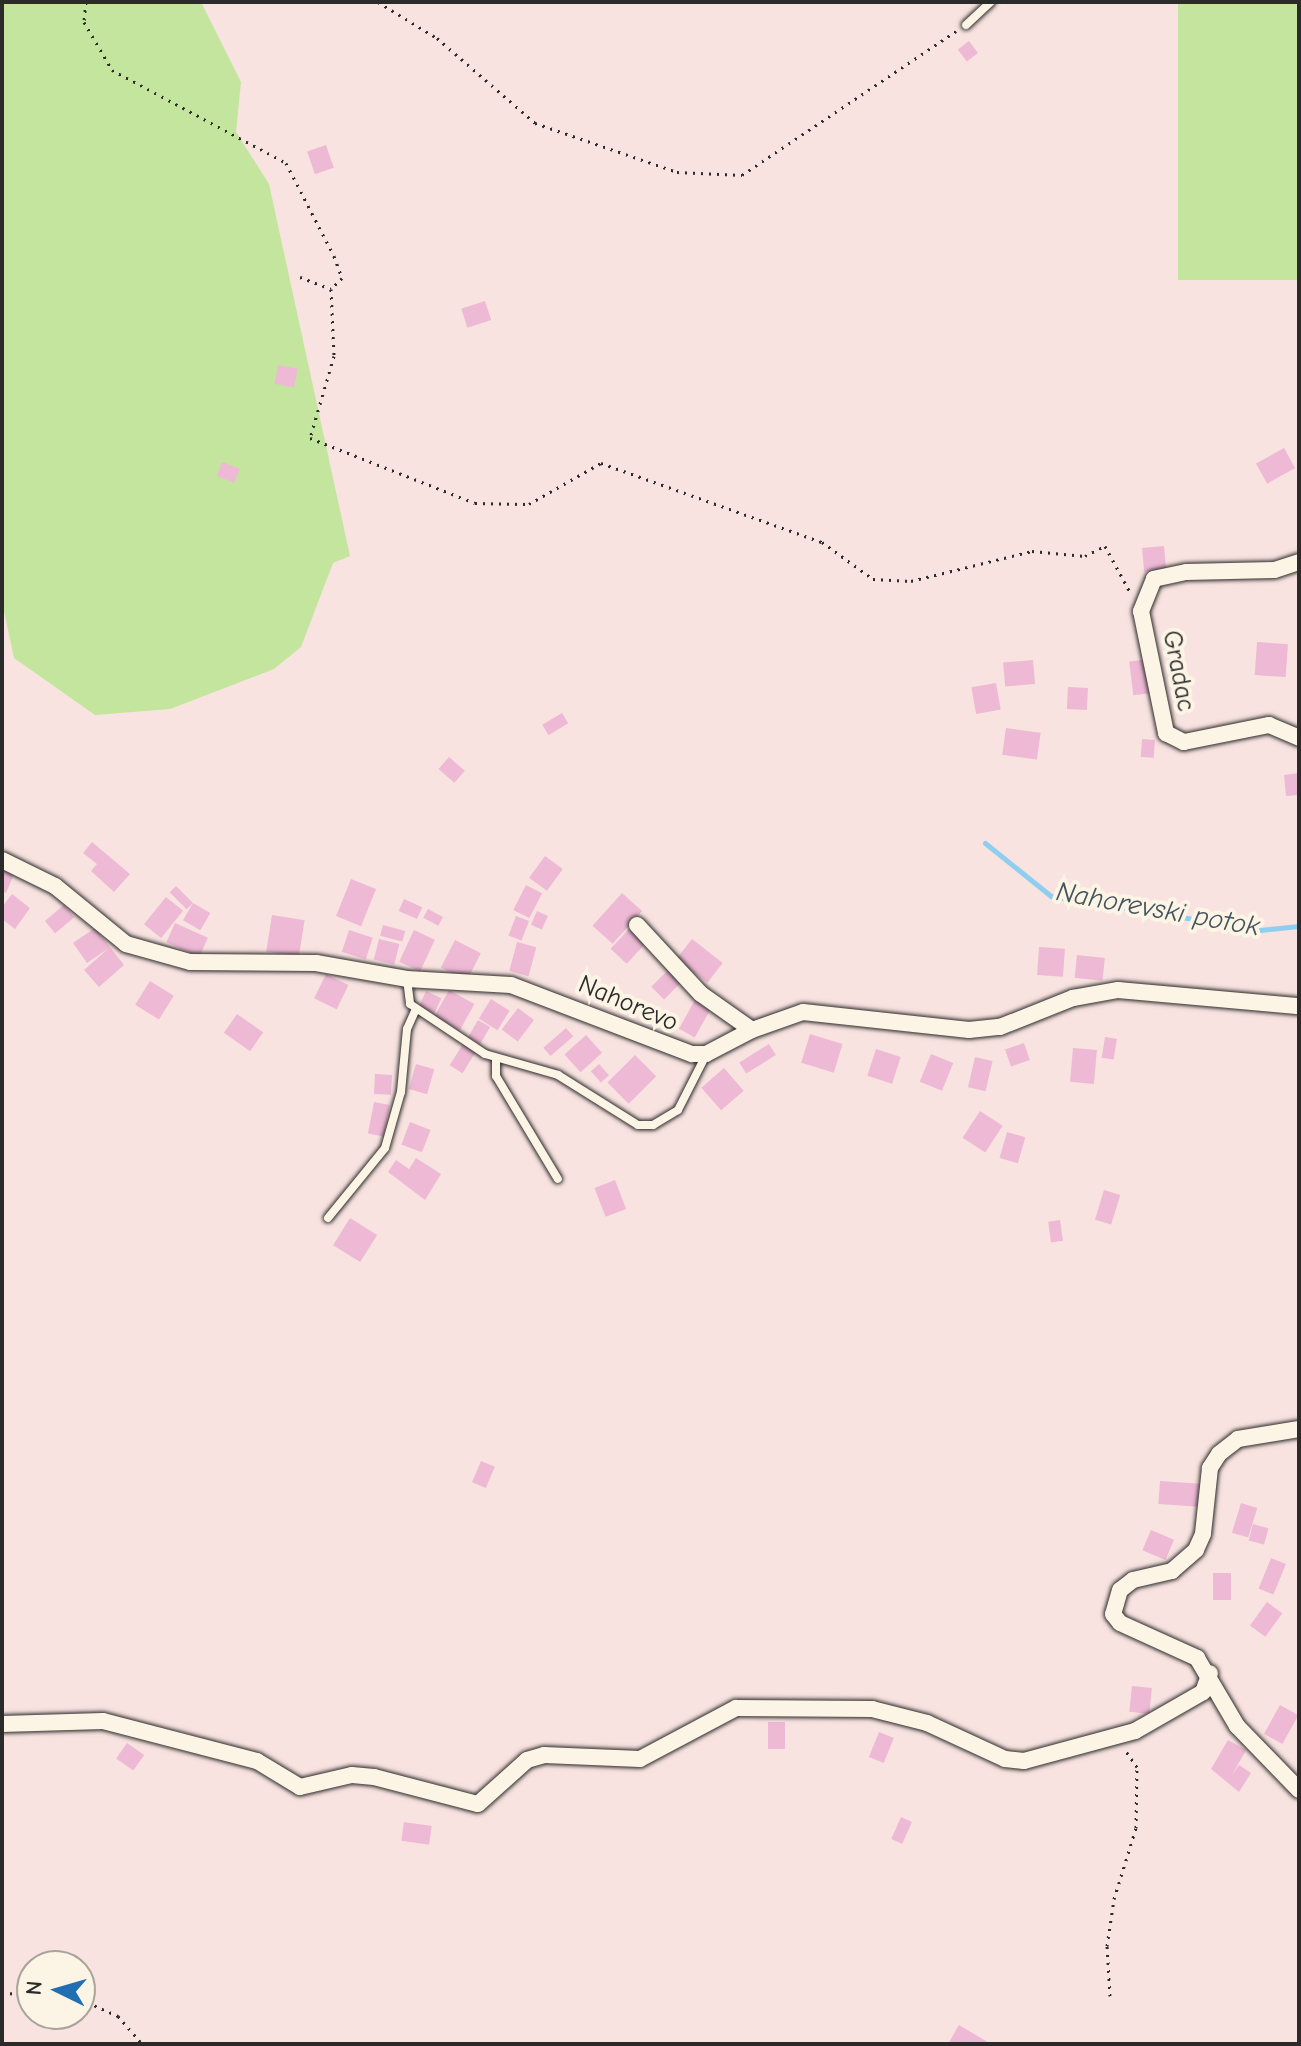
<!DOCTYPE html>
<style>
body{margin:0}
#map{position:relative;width:1301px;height:2046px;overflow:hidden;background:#f8e3e0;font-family:"Comic Neue",sans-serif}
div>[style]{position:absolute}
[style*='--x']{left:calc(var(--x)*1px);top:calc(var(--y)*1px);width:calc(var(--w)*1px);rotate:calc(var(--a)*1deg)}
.green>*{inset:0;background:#c4e59e;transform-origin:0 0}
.stream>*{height:5px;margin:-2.5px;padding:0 2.5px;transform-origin:2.5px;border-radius:2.5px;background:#8eceef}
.building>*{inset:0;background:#eeb9d4;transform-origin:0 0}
.path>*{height:3px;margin-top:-1.5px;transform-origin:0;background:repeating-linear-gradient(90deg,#2b2b2b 0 2px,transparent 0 8px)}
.roads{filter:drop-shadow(0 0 2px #2b2b2b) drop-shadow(0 0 2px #2b2b2b)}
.service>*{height:8px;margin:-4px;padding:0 4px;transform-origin:4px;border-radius:4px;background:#fcf5e5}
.minor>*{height:16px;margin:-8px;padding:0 8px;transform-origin:8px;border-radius:8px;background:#fcf5e5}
span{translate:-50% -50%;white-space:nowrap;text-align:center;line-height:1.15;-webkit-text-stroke:8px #fcf5e5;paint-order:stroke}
.street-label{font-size:26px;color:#2b2b2b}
.water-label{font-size:28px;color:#44545c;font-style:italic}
.frame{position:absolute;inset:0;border:4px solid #2b2b2b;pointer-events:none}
.north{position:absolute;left:16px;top:1950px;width:80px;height:80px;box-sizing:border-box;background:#fcf5e5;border:2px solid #a8a49b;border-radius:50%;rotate:275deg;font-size:22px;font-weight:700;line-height:32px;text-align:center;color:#2b2b2b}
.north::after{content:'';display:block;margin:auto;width:28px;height:36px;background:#1f6fb2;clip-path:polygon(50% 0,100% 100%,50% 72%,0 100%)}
</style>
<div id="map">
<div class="green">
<i style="clip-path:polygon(2px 2px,201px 2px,241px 82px,236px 132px,269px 184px,350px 556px,333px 563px,301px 647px,274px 669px,170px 709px,95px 715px,14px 658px,2px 602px)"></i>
<i style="left:1178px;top:2px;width:121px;height:278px"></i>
</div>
<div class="stream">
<i style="--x:985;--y:843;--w:85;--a:38.8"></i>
<i style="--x:1051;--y:896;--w:212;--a:9.2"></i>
<i style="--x:1260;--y:930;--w:39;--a:-6"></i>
</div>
<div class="building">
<i style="left:969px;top:41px;width:15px;height:14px;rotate:53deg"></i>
<i style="left:326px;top:145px;width:24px;height:20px;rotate:71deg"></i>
<i style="left:485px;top:301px;width:20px;height:25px;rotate:72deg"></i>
<i style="left:278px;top:365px;width:20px;height:19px;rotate:11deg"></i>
<i style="left:1284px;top:448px;width:23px;height:32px;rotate:61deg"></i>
<i style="left:222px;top:462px;width:19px;height:15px;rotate:21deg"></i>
<i style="left:1164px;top:546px;width:24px;height:22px;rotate:85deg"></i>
<i style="left:1257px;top:642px;width:31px;height:33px;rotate:4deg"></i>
<i style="left:1150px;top:659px;width:34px;height:21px;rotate:83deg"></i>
<i style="left:1033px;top:660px;width:24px;height:30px;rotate:85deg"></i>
<i style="left:996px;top:683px;width:27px;height:25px;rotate:80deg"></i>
<i style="left:1068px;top:687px;width:20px;height:22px;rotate:3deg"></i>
<i style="left:562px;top:713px;width:12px;height:23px;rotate:59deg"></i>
<i style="left:1006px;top:728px;width:35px;height:27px;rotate:8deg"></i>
<i style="left:1142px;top:739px;width:13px;height:18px;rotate:4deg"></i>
<i style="left:449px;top:757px;width:21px;height:16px;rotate:41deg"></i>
<i style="clip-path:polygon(1299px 773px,1299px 795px,1286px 796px,1284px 775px)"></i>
<i style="clip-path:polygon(92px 842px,130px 874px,114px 892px,91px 871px,97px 864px,83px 853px)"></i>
<i style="left:545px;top:856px;width:22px;height:27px;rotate:36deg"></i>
<i style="clip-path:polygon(2px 869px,14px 874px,6px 893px,2px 891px)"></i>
<i style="left:351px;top:879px;width:27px;height:40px;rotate:22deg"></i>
<i style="left:526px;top:885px;width:18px;height:28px;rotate:27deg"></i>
<i style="left:176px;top:886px;width:24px;height:9px;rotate:45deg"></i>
<i style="left:622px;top:893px;width:27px;height:44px;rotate:42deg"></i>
<i style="clip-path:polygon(12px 894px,30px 908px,15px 929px,2px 919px,2px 907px)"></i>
<i style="left:166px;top:897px;width:22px;height:35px;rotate:39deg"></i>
<i style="left:404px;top:899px;width:20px;height:13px;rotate:24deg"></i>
<i style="left:193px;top:903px;width:20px;height:20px;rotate:30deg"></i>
<i style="left:64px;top:905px;width:16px;height:25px;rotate:50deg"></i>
<i style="left:428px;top:909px;width:17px;height:10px;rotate:28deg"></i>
<i style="left:537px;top:911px;width:12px;height:15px;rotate:24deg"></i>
<i style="left:272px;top:915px;width:33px;height:37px;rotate:9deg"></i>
<i style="left:516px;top:916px;width:14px;height:21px;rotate:21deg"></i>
<i style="left:175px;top:923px;width:36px;height:21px;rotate:24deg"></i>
<i style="left:383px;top:925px;width:23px;height:11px;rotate:15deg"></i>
<i style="clip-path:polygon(95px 928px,124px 965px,99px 987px,84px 970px,109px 948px,87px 963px,73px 943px)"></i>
<i style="left:629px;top:929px;width:22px;height:27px;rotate:43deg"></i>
<i style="left:349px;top:930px;width:25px;height:23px;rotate:18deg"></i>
<i style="left:414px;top:930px;width:23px;height:35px;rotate:25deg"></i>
<i style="left:379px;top:939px;width:21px;height:21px;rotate:14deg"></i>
<i style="left:692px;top:939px;width:39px;height:25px;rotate:38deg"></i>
<i style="left:455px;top:940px;width:29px;height:31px;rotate:27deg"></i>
<i style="left:517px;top:942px;width:20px;height:30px;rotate:15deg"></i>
<i style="left:1039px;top:947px;width:26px;height:28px;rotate:4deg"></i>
<i style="left:1077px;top:955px;width:28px;height:23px;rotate:6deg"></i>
<i style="left:669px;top:969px;width:18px;height:25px;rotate:45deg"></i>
<i style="left:326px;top:974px;width:25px;height:27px;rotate:26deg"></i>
<i style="left:150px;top:981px;width:28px;height:28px;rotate:32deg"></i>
<i style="left:449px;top:990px;width:29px;height:30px;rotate:29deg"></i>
<i style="left:426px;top:991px;width:17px;height:17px;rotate:25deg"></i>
<i style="left:491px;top:999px;width:22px;height:23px;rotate:32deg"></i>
<i style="left:695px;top:1000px;width:18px;height:33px;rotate:29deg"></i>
<i style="left:518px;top:1008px;width:20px;height:27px;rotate:37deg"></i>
<i style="left:237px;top:1014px;width:32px;height:23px;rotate:35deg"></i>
<i style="left:478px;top:1020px;width:14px;height:20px;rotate:30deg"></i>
<i style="left:566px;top:1028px;width:11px;height:30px;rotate:49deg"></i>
<i style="left:810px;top:1034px;width:34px;height:30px;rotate:17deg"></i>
<i style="left:586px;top:1035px;width:24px;height:29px;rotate:48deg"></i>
<i style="left:1105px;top:1037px;width:12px;height:21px;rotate:9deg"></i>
<i style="left:1024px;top:1043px;width:18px;height:20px;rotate:71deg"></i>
<i style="left:463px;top:1044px;width:15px;height:25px;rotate:32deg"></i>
<i style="left:769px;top:1044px;width:13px;height:35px;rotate:58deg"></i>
<i style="left:1073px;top:1048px;width:24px;height:34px;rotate:5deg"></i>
<i style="left:876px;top:1049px;width:26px;height:28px;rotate:18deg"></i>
<i style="left:931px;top:1054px;width:24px;height:30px;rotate:22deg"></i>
<i style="left:635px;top:1055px;width:30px;height:39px;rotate:45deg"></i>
<i style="left:975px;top:1057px;width:18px;height:31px;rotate:13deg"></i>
<i style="left:416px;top:1064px;width:19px;height:26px;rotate:16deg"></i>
<i style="left:599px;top:1064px;width:15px;height:11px;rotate:48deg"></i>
<i style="left:724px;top:1068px;width:30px;height:30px;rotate:49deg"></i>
<i style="left:375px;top:1074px;width:17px;height:20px;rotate:3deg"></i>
<i style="left:374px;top:1102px;width:16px;height:32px;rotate:11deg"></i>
<i style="left:980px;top:1111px;width:27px;height:32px;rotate:33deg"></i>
<i style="left:410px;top:1122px;width:22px;height:24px;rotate:21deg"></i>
<i style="left:1007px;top:1132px;width:19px;height:27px;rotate:16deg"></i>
<i style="clip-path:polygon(416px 1158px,441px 1174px,425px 1200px,388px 1172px,396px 1160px,409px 1169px)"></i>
<i style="left:615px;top:1180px;width:31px;height:22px;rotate:69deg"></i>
<i style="left:1104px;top:1190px;width:17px;height:31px;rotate:17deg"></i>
<i style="left:350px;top:1218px;width:32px;height:32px;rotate:32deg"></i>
<i style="left:1060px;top:1220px;width:21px;height:12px;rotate:82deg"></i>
<i style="left:481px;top:1461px;width:15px;height:23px;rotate:23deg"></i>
<i style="left:1160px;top:1481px;width:40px;height:23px;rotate:4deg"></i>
<i style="left:1241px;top:1503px;width:17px;height:31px;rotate:17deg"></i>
<i style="left:1253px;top:1524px;width:16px;height:17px;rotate:15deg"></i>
<i style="left:1151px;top:1530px;width:25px;height:22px;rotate:23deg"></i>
<i style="left:1271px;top:1558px;width:16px;height:33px;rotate:22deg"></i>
<i style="left:1213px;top:1573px;width:18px;height:27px"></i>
<i style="left:1267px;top:1602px;width:19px;height:29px;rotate:36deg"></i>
<i style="left:1132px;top:1686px;width:20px;height:26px;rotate:6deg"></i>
<i style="left:1280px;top:1705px;width:21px;height:33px;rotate:29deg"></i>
<i style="left:768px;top:1722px;width:17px;height:27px"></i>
<i style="left:879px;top:1732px;width:16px;height:27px;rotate:22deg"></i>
<i style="clip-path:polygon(1228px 1740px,1246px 1750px,1232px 1775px,1239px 1765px,1251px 1773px,1239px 1792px,1211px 1769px)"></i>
<i style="left:127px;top:1743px;width:21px;height:19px;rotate:35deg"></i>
<i style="left:901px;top:1817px;width:12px;height:24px;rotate:24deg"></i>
<i style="left:404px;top:1822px;width:28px;height:19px;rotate:8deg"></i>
<i style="clip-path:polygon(959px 2025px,991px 2044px,948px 2044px)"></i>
</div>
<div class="path">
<i style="--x:86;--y:2;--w:20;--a:96"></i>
<i style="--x:84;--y:22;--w:56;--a:59.7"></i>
<i style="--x:112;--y:70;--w:197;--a:28.1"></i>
<i style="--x:286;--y:163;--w:105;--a:62.7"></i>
<i style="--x:334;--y:256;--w:23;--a:70"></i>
<i style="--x:342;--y:278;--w:16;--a:135"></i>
<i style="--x:378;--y:2;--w:69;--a:31.4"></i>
<i style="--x:437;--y:38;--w:130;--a:40.9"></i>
<i style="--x:535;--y:123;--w:150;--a:19"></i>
<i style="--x:677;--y:172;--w:65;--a:2.6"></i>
<i style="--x:742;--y:175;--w:258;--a:-33.9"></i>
<i style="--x:300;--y:277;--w:33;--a:21"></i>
<i style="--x:331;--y:289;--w:67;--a:87.4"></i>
<i style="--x:334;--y:356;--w:85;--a:106.3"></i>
<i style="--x:310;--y:438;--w:177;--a:21.5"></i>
<i style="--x:475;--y:503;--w:54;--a:1.1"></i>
<i style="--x:529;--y:504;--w:83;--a:-29.7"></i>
<i style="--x:601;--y:463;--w:235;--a:19.7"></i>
<i style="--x:822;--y:542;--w:63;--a:36"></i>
<i style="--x:873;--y:579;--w:38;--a:3"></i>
<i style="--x:911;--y:581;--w:125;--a:-13.9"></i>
<i style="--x:1032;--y:551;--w:53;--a:5.4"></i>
<i style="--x:1085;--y:556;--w:22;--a:-27"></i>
<i style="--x:1105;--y:546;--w:52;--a:61.5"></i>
<i style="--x:2;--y:1993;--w:30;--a:2"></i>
<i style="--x:1110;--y:1996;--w:50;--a:-93.4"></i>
<i style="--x:1107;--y:1946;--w:48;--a:-81.5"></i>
<i style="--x:1114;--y:1899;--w:74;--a:-72.8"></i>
<i style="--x:1136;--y:1828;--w:61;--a:-89.1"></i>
<i style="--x:1137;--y:1767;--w:19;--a:-125"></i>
<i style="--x:80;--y:1999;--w:42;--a:24.1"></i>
<i style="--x:118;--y:2016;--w:37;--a:49"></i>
</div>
<div class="roads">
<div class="service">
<i style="--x:966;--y:25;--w:34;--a:-43"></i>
<i style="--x:407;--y:979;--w:25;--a:83"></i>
<i style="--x:410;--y:1004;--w:90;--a:33.7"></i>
<i style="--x:485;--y:1054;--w:76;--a:16"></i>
<i style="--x:558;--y:1075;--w:94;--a:32"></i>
<i style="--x:638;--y:1125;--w:15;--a:0"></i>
<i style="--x:653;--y:1125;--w:29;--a:-31"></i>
<i style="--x:678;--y:1110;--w:62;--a:-63"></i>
<i style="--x:496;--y:1058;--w:18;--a:90"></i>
<i style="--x:496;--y:1076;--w:120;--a:59"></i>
<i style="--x:328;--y:1218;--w:90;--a:-50.8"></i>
<i style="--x:385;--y:1148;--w:58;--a:-74.1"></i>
<i style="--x:401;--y:1092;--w:63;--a:-84.6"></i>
<i style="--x:407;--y:1029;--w:22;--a:-66"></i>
</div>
<div class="minor">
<i style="--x:1299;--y:562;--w:26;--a:162"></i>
<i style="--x:1274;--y:570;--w:88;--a:178.7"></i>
<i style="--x:1186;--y:572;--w:33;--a:168"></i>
<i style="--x:1154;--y:579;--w:35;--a:112"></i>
<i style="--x:1141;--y:611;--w:125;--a:78.4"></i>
<i style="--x:1166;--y:733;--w:20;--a:27"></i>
<i style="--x:1184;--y:742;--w:87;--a:-11.3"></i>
<i style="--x:1269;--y:725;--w:33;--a:23"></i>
<i style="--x:2;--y:860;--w:59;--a:26.1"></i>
<i style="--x:55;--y:886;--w:92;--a:39.2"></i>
<i style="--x:126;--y:944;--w:66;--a:15.7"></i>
<i style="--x:190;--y:962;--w:126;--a:0.5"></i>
<i style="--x:316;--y:963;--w:92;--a:10"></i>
<i style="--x:407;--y:979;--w:104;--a:3.3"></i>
<i style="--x:511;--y:985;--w:194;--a:20.9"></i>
<i style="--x:692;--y:1054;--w:14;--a:0"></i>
<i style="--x:706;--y:1054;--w:52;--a:-27.6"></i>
<i style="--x:752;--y:1030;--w:54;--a:-19.4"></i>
<i style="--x:803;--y:1012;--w:167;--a:6.2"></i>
<i style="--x:969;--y:1030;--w:31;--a:-6"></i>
<i style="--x:1000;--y:1027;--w:79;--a:-21.7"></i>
<i style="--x:1073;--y:998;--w:46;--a:-10.1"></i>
<i style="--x:1118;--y:990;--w:182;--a:5.1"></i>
<i style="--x:637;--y:925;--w:94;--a:47.2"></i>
<i style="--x:701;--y:994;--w:62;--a:35.2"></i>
<i style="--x:1299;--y:1429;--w:62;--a:170.7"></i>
<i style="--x:1238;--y:1439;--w:24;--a:142"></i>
<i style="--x:1219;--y:1454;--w:17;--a:123"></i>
<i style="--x:1210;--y:1468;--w:66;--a:96.1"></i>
<i style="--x:1203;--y:1534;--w:17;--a:114"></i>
<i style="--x:1196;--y:1550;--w:32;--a:139"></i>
<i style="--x:1172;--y:1571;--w:40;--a:167"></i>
<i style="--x:1133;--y:1580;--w:16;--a:142"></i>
<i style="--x:1120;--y:1590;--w:25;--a:106"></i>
<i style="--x:1113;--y:1614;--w:11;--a:52"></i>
<i style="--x:1120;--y:1623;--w:85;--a:24.4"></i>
<i style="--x:1197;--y:1658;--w:79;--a:59.5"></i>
<i style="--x:1237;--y:1726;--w:89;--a:45.9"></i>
<i style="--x:2;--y:1724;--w:101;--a:-1.7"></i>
<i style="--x:103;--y:1721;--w:159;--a:14.6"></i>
<i style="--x:257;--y:1761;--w:50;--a:31.2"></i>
<i style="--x:300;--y:1787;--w:53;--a:-13"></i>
<i style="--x:352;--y:1775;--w:22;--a:5"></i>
<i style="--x:374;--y:1777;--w:107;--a:14.6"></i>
<i style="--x:478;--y:1804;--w:66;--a:-41.9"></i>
<i style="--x:527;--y:1760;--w:18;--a:-16"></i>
<i style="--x:544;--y:1755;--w:96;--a:2.4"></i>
<i style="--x:640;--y:1759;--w:109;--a:-28"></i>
<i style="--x:736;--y:1708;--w:136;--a:0.4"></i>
<i style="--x:872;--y:1709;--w:57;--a:14.3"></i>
<i style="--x:927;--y:1723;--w:86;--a:24.8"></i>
<i style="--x:1005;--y:1759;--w:19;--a:6"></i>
<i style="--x:1024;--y:1761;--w:115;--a:-15.1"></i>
<i style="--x:1135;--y:1731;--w:78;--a:-29.8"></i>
<i style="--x:1203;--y:1692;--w:20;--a:-70"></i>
</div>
</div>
<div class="street-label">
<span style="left:1178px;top:671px;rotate:79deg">Gradac</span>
<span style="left:628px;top:1004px;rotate:23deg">Nahorevo</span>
</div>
<div class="water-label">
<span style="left:1158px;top:909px;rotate:10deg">Nahorevski potok</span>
</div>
<div class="frame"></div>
<div class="north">N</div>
</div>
